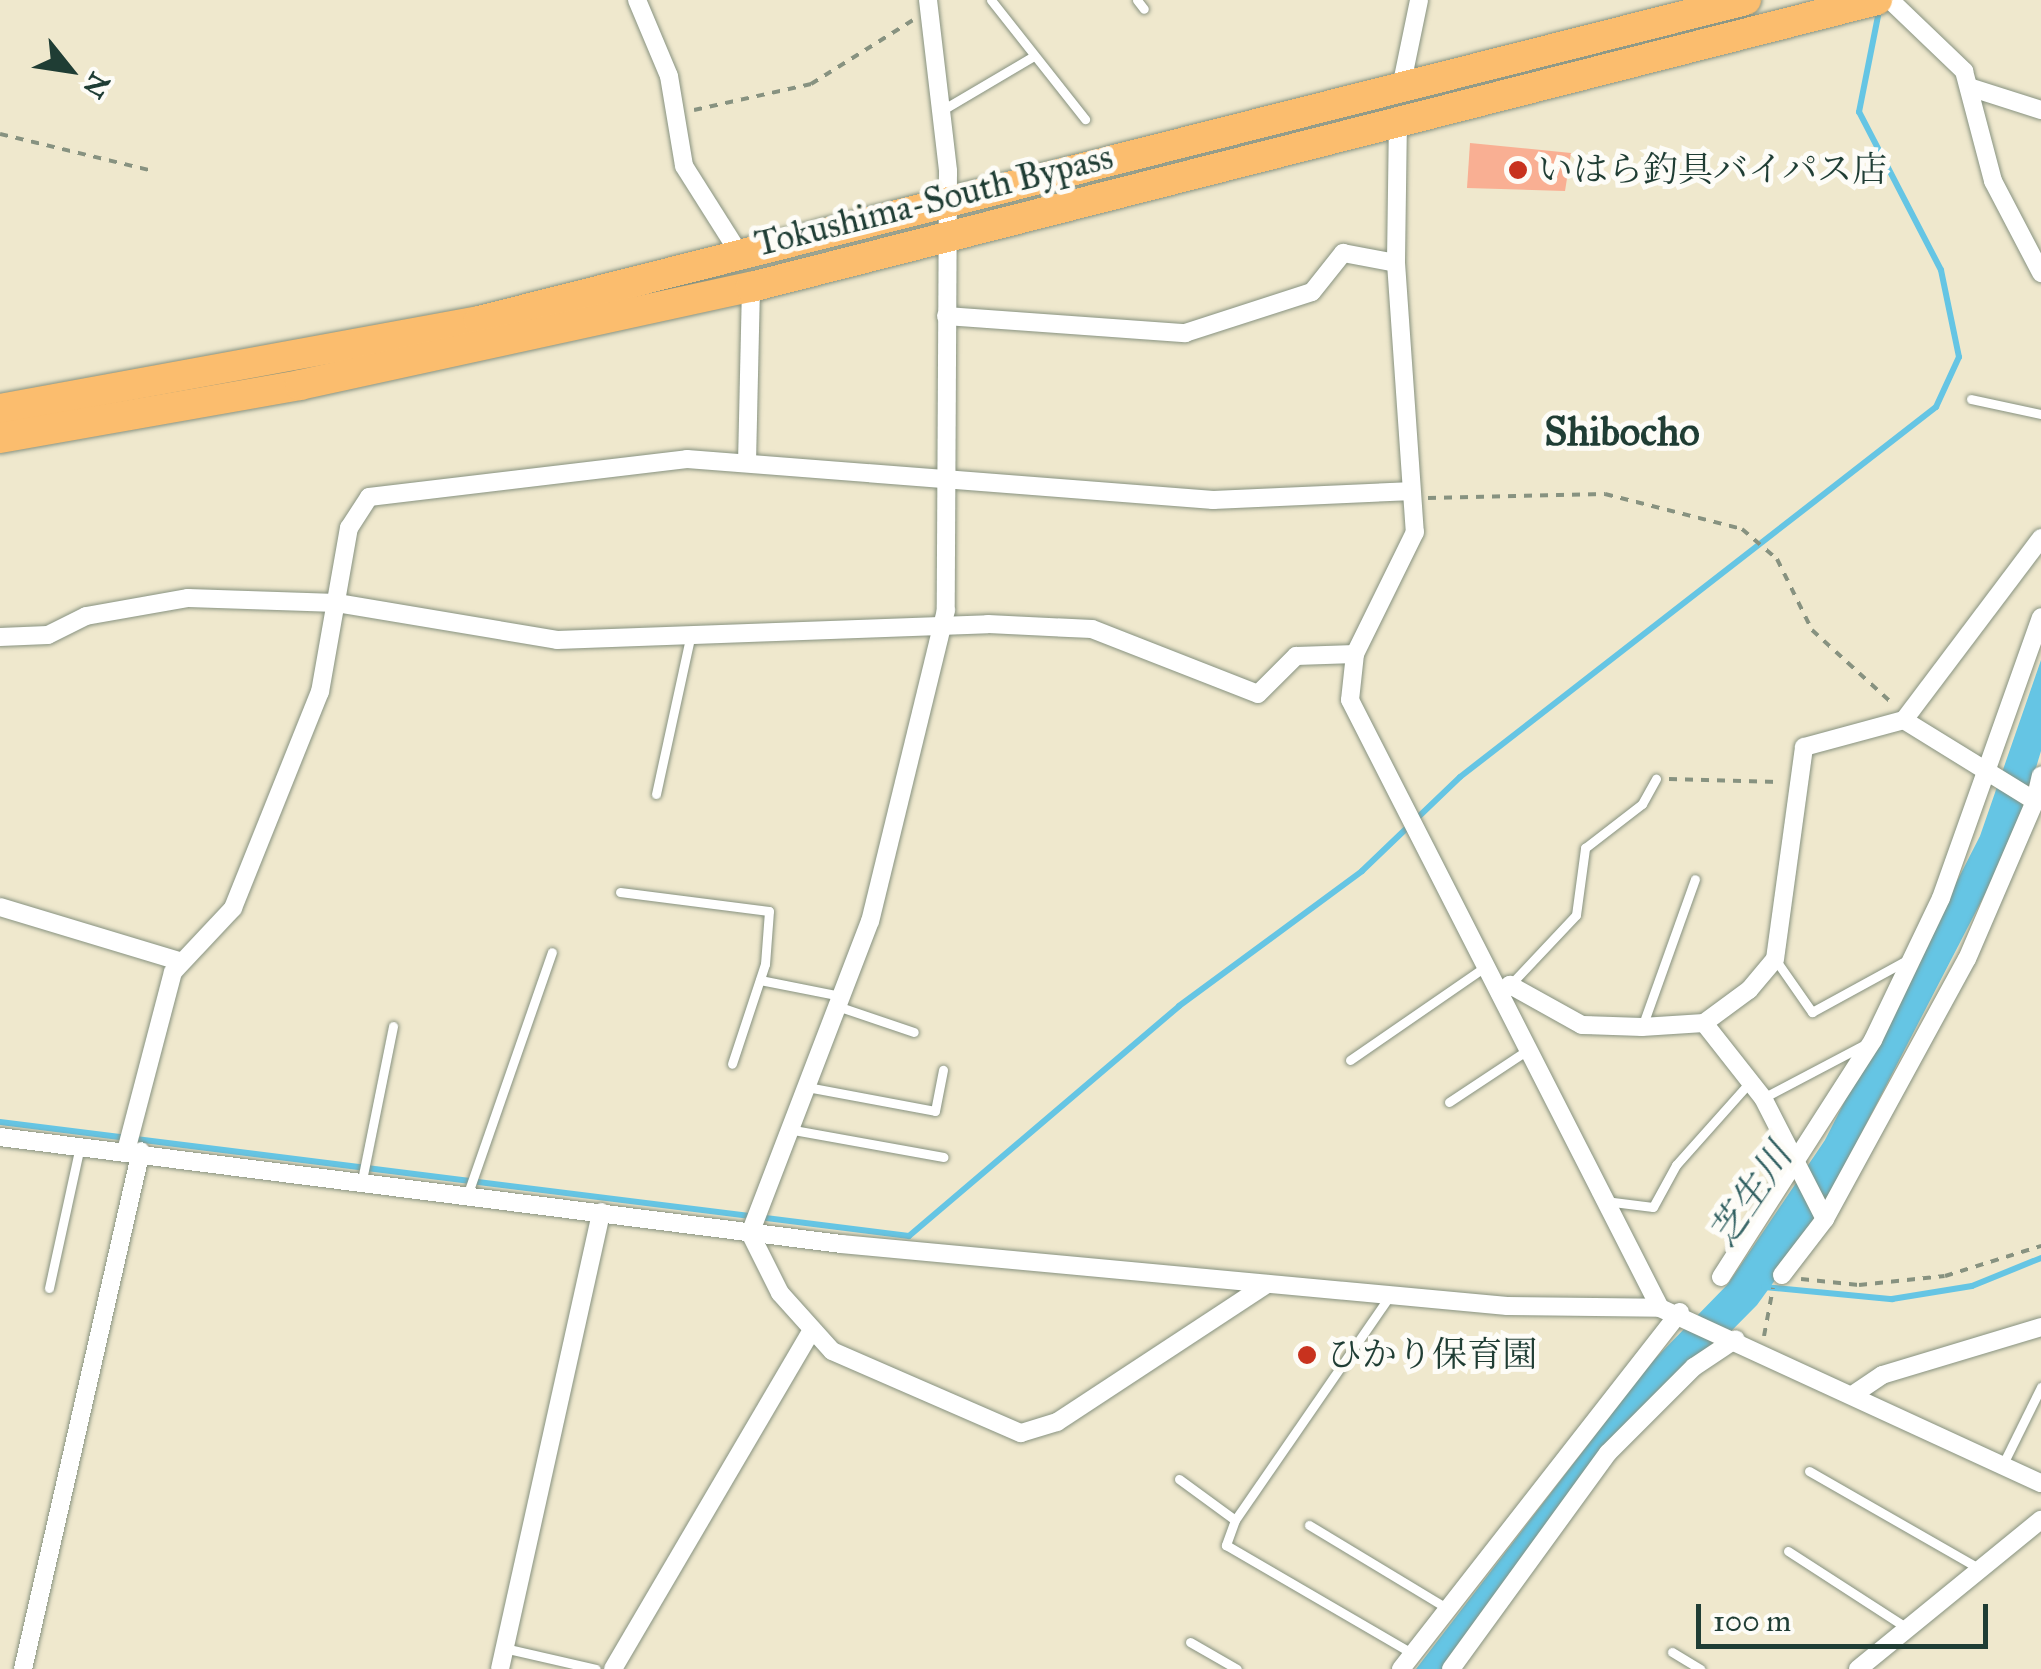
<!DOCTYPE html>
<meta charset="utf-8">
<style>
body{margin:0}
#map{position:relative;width:2041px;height:1669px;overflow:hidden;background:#efe8cd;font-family:"IM FELL Great Primer","Noto Serif JP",serif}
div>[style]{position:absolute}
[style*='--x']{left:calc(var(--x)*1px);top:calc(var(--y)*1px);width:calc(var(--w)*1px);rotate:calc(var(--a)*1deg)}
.water>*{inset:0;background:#65c5e4}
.stream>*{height:6px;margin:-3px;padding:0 3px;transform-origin:3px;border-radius:3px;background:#65c5e4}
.building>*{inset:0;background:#f9af93}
.path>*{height:4px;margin-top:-2px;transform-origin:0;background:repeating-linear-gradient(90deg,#879280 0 8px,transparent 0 16px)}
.roads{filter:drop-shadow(0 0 2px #879280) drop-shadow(0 0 2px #879280)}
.service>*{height:9px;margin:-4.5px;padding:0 4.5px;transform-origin:4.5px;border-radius:4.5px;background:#fff}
.minor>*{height:18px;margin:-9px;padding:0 9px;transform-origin:9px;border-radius:9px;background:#fff}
.trunk>*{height:30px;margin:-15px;padding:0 15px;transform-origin:15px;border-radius:15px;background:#fbbd6e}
.dots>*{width:28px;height:28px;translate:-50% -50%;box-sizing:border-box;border:5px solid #fdfcf7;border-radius:50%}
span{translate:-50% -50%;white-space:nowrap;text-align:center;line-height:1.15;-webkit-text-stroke:10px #fdfcf7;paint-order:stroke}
.poi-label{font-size:35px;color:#1f3d34}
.left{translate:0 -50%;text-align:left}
.street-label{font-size:35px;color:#1f3d34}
.water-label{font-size:38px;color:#305f60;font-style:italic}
.quarter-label{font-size:40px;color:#1f3d34;font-weight:700}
.north{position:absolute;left:20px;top:20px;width:100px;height:100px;-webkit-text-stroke:8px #fdfcf7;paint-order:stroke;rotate:120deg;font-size:28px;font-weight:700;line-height:40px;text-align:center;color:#1f3d34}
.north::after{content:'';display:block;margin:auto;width:35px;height:45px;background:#1f3d34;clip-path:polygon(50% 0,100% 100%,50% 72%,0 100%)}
.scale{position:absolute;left:1696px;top:1604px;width:292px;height:45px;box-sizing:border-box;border:5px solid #1f3d34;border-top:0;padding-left:12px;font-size:30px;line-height:35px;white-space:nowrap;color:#1f3d34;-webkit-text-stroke:8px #fdfcf7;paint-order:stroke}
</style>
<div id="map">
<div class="water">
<i style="clip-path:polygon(2041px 660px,2041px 751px,2016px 834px,1812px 1229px,1757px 1305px,1575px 1489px,1442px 1669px,1416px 1669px,1649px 1365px,1728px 1284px,1825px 1140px,1980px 836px)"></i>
</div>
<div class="stream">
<i style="--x:0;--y:1122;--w:916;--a:7.15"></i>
<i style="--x:909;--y:1236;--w:355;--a:-40.4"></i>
<i style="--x:1179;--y:1006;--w:227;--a:-36.4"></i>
<i style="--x:1362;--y:871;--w:136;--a:-43.8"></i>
<i style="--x:1460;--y:777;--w:603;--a:-37.86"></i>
<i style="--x:1936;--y:407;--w:55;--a:-65.3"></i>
<i style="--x:1959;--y:357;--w:89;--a:-101.7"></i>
<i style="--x:1941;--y:270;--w:178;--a:-117.4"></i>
<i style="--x:1859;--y:112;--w:98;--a:-78.8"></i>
<i style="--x:1764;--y:1287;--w:129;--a:5.4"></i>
<i style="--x:1892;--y:1299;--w:81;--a:-9.2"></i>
<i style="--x:1972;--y:1286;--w:74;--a:-22.1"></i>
</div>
<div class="building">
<i style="clip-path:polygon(1470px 143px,1571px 153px,1565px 191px,1467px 188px)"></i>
</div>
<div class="path">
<i style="--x:694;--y:110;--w:120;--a:-12.5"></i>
<i style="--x:811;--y:84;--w:120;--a:-32.1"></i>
<i style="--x:0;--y:134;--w:157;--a:13.6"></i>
<i style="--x:1428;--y:498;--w:177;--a:-1.3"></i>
<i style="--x:1605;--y:494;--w:141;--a:14.3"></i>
<i style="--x:1742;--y:529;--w:46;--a:40.6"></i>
<i style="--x:1777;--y:559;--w:79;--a:63.8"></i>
<i style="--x:1812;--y:630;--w:110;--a:42.4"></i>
<i style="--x:1669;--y:779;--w:110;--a:1.6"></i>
<i style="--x:1801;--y:1279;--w:58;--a:5.9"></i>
<i style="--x:1859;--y:1285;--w:86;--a:-6"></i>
<i style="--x:1945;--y:1276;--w:101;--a:-17.4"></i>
<i style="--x:1764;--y:1336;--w:49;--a:-79.4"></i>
</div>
<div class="roads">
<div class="service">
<i style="--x:991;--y:0;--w:152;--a:51.7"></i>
<i style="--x:1137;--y:0;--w:11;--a:52"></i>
<i style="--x:944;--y:109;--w:104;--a:-30.5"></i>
<i style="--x:1971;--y:399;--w:72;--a:12.1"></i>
<i style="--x:656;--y:794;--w:160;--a:-77.7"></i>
<i style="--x:620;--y:892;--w:150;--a:7.3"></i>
<i style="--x:769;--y:911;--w:53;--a:94.3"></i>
<i style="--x:765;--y:964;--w:105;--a:108.3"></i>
<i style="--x:1775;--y:959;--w:65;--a:55.1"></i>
<i style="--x:1812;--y:1012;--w:111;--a:-28.7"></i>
<i style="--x:760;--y:980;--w:83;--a:11.2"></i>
<i style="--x:1510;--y:985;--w:96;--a:-46.7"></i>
<i style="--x:1576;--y:915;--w:68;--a:-82.3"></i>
<i style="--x:1585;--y:848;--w:72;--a:-37.7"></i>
<i style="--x:1642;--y:804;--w:29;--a:-61"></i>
<i style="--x:837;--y:1006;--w:81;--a:18.7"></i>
<i style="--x:1642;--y:1027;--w:157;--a:-70.3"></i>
<i style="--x:1350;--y:1060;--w:164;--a:-34.6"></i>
<i style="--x:807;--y:1087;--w:130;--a:10.6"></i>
<i style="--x:935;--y:1111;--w:42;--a:-79"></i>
<i style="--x:1763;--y:1098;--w:124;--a:-27.8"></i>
<i style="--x:1449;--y:1102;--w:96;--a:-33.5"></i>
<i style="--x:788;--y:1129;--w:158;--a:10.2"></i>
<i style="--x:362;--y:1180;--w:157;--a:-78.6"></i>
<i style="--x:468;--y:1193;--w:255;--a:-70.8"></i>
<i style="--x:1613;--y:1202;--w:40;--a:7.1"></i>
<i style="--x:1653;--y:1207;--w:48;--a:-61.3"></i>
<i style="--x:1676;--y:1165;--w:111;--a:-48.3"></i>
<i style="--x:49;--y:1288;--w:145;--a:-77.7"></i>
<i style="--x:2003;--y:1464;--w:86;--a:-63.7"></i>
<i style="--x:1809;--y:1471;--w:197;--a:29.8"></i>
<i style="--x:1179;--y:1479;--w:69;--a:36.2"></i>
<i style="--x:1235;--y:1520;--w:27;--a:110"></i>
<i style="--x:1226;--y:1545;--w:216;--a:30.2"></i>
<i style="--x:1235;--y:1520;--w:271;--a:-55.4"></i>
<i style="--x:1309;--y:1525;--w:162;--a:31.1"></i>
<i style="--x:1788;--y:1551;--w:142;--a:32.9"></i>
<i style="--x:1190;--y:1642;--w:54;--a:29.9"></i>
<i style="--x:504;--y:1648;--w:94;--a:12.9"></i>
<i style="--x:1672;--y:1652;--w:33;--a:31"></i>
</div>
<div class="minor">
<i style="--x:637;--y:0;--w:82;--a:67.2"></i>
<i style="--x:669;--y:76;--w:91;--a:80.5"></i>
<i style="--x:684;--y:166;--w:107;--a:57.7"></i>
<i style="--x:928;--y:0;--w:172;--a:83.3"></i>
<i style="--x:948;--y:171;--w:439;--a:90.3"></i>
<i style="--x:946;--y:610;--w:320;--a:103.7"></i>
<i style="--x:870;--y:921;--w:334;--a:111"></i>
<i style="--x:750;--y:1233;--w:67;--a:63.4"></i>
<i style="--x:780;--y:1293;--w:78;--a:48.1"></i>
<i style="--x:832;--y:1351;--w:206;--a:23.5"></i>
<i style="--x:1021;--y:1433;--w:38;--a:-17"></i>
<i style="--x:1057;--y:1422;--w:251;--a:-33.3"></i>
<i style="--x:1890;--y:0;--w:103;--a:43.8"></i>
<i style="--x:1964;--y:71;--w:114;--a:75.2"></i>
<i style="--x:1993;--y:181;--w:104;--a:62.4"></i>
<i style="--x:1969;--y:87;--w:76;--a:17.7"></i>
<i style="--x:1400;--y:92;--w:94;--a:-78.3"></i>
<i style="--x:1398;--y:118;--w:145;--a:90.8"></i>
<i style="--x:1396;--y:263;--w:270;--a:86"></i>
<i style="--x:1415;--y:532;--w:136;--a:116.2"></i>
<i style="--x:1355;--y:654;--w:46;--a:96.2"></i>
<i style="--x:1350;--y:700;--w:682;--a:62.98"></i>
<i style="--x:946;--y:316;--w:240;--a:4.1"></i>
<i style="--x:1185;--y:333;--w:133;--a:-17.9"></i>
<i style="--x:1312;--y:292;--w:50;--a:-51.5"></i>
<i style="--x:1343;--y:253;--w:54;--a:10.7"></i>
<i style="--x:747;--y:463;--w:176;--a:-88.7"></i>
<i style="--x:0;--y:637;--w:48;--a:-2.4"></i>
<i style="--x:48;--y:635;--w:42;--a:-26.6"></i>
<i style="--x:86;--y:616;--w:104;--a:-10"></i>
<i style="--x:188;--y:598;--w:149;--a:1.9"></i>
<i style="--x:337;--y:603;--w:223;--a:9.5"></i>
<i style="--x:557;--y:640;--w:431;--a:-2.1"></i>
<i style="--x:988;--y:624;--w:104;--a:2.8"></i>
<i style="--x:1092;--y:629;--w:178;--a:21.4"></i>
<i style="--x:1258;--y:694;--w:54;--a:-45"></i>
<i style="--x:1296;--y:656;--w:59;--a:-1.9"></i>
<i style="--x:2035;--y:801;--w:26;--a:-77"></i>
<i style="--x:0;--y:907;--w:187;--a:16.8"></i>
<i style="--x:1500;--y:993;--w:13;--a:-39"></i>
<i style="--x:1510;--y:985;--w:82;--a:29.1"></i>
<i style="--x:1582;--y:1025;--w:60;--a:1.9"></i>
<i style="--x:1642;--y:1027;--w:62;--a:-3.7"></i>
<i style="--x:1704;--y:1023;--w:56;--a:-36.3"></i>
<i style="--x:1749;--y:990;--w:40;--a:-50"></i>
<i style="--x:1775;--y:959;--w:214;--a:-82.2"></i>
<i style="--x:1804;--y:747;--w:104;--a:-15.1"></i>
<i style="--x:1904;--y:720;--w:228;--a:-53"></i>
<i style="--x:1704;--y:1023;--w:95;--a:51.8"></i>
<i style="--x:1763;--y:1098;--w:136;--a:62.9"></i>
<i style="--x:1825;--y:1219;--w:296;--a:-61.4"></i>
<i style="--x:1967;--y:959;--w:172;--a:-66.7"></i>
<i style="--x:2035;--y:801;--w:154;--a:-148.3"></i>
<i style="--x:0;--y:1137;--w:848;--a:7.25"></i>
<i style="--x:841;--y:1244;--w:669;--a:5.32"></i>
<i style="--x:1507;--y:1306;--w:153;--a:0.7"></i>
<i style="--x:1660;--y:1308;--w:419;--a:24.7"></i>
<i style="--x:126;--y:1151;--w:185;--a:-75.3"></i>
<i style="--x:173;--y:972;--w:88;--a:-46.8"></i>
<i style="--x:233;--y:908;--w:233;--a:-68.1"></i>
<i style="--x:320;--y:692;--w:167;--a:-80"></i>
<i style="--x:349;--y:528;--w:37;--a:-57"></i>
<i style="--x:369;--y:497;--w:320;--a:-6.8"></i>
<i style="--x:687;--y:459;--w:528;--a:4.46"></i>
<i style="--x:1213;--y:500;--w:195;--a:-2.6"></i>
<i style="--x:1782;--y:1275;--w:71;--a:-52.5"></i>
<i style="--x:1721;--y:1277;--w:282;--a:-57.3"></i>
<i style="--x:1873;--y:1040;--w:157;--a:-64.4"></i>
<i style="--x:1941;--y:898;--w:298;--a:-70.4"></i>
<i style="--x:1854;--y:1394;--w:34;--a:-34"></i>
<i style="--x:1882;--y:1375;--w:166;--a:-16.8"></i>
<i style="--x:23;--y:1669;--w:531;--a:-77.17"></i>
<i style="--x:500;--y:1669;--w:468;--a:-77.5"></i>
<i style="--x:613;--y:1669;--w:393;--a:-59.6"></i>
<i style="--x:1401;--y:1669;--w:453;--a:-52"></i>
<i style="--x:1451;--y:1669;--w:267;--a:-54"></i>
<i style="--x:1608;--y:1453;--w:122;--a:-45"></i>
<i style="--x:1694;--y:1367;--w:50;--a:-33.7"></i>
<i style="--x:1858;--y:1669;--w:236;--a:-39.2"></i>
</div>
<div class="trunk">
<i style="--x:0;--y:409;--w:487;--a:-10.4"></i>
<i style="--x:479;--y:321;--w:1307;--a:-14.22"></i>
<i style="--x:0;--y:438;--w:305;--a:-10"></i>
<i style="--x:300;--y:385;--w:462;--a:-12.3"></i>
<i style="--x:751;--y:287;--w:1162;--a:-14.3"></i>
</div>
</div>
<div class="dots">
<i style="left:1518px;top:170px;background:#c8321e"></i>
<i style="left:1307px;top:1355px;background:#c8321e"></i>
</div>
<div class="poi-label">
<span class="left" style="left:1538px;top:170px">いはら釣具バイパス店</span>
<span class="left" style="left:1327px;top:1355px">ひかり保育園</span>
</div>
<div class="street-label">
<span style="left:934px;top:201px;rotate:-14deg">Tokushima-South Bypass</span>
</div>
<div class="water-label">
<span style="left:1751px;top:1195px;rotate:-56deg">芝生川</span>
</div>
<div class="quarter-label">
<span style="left:1622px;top:432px">Shibocho</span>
</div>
<div class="north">N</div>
<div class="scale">100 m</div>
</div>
